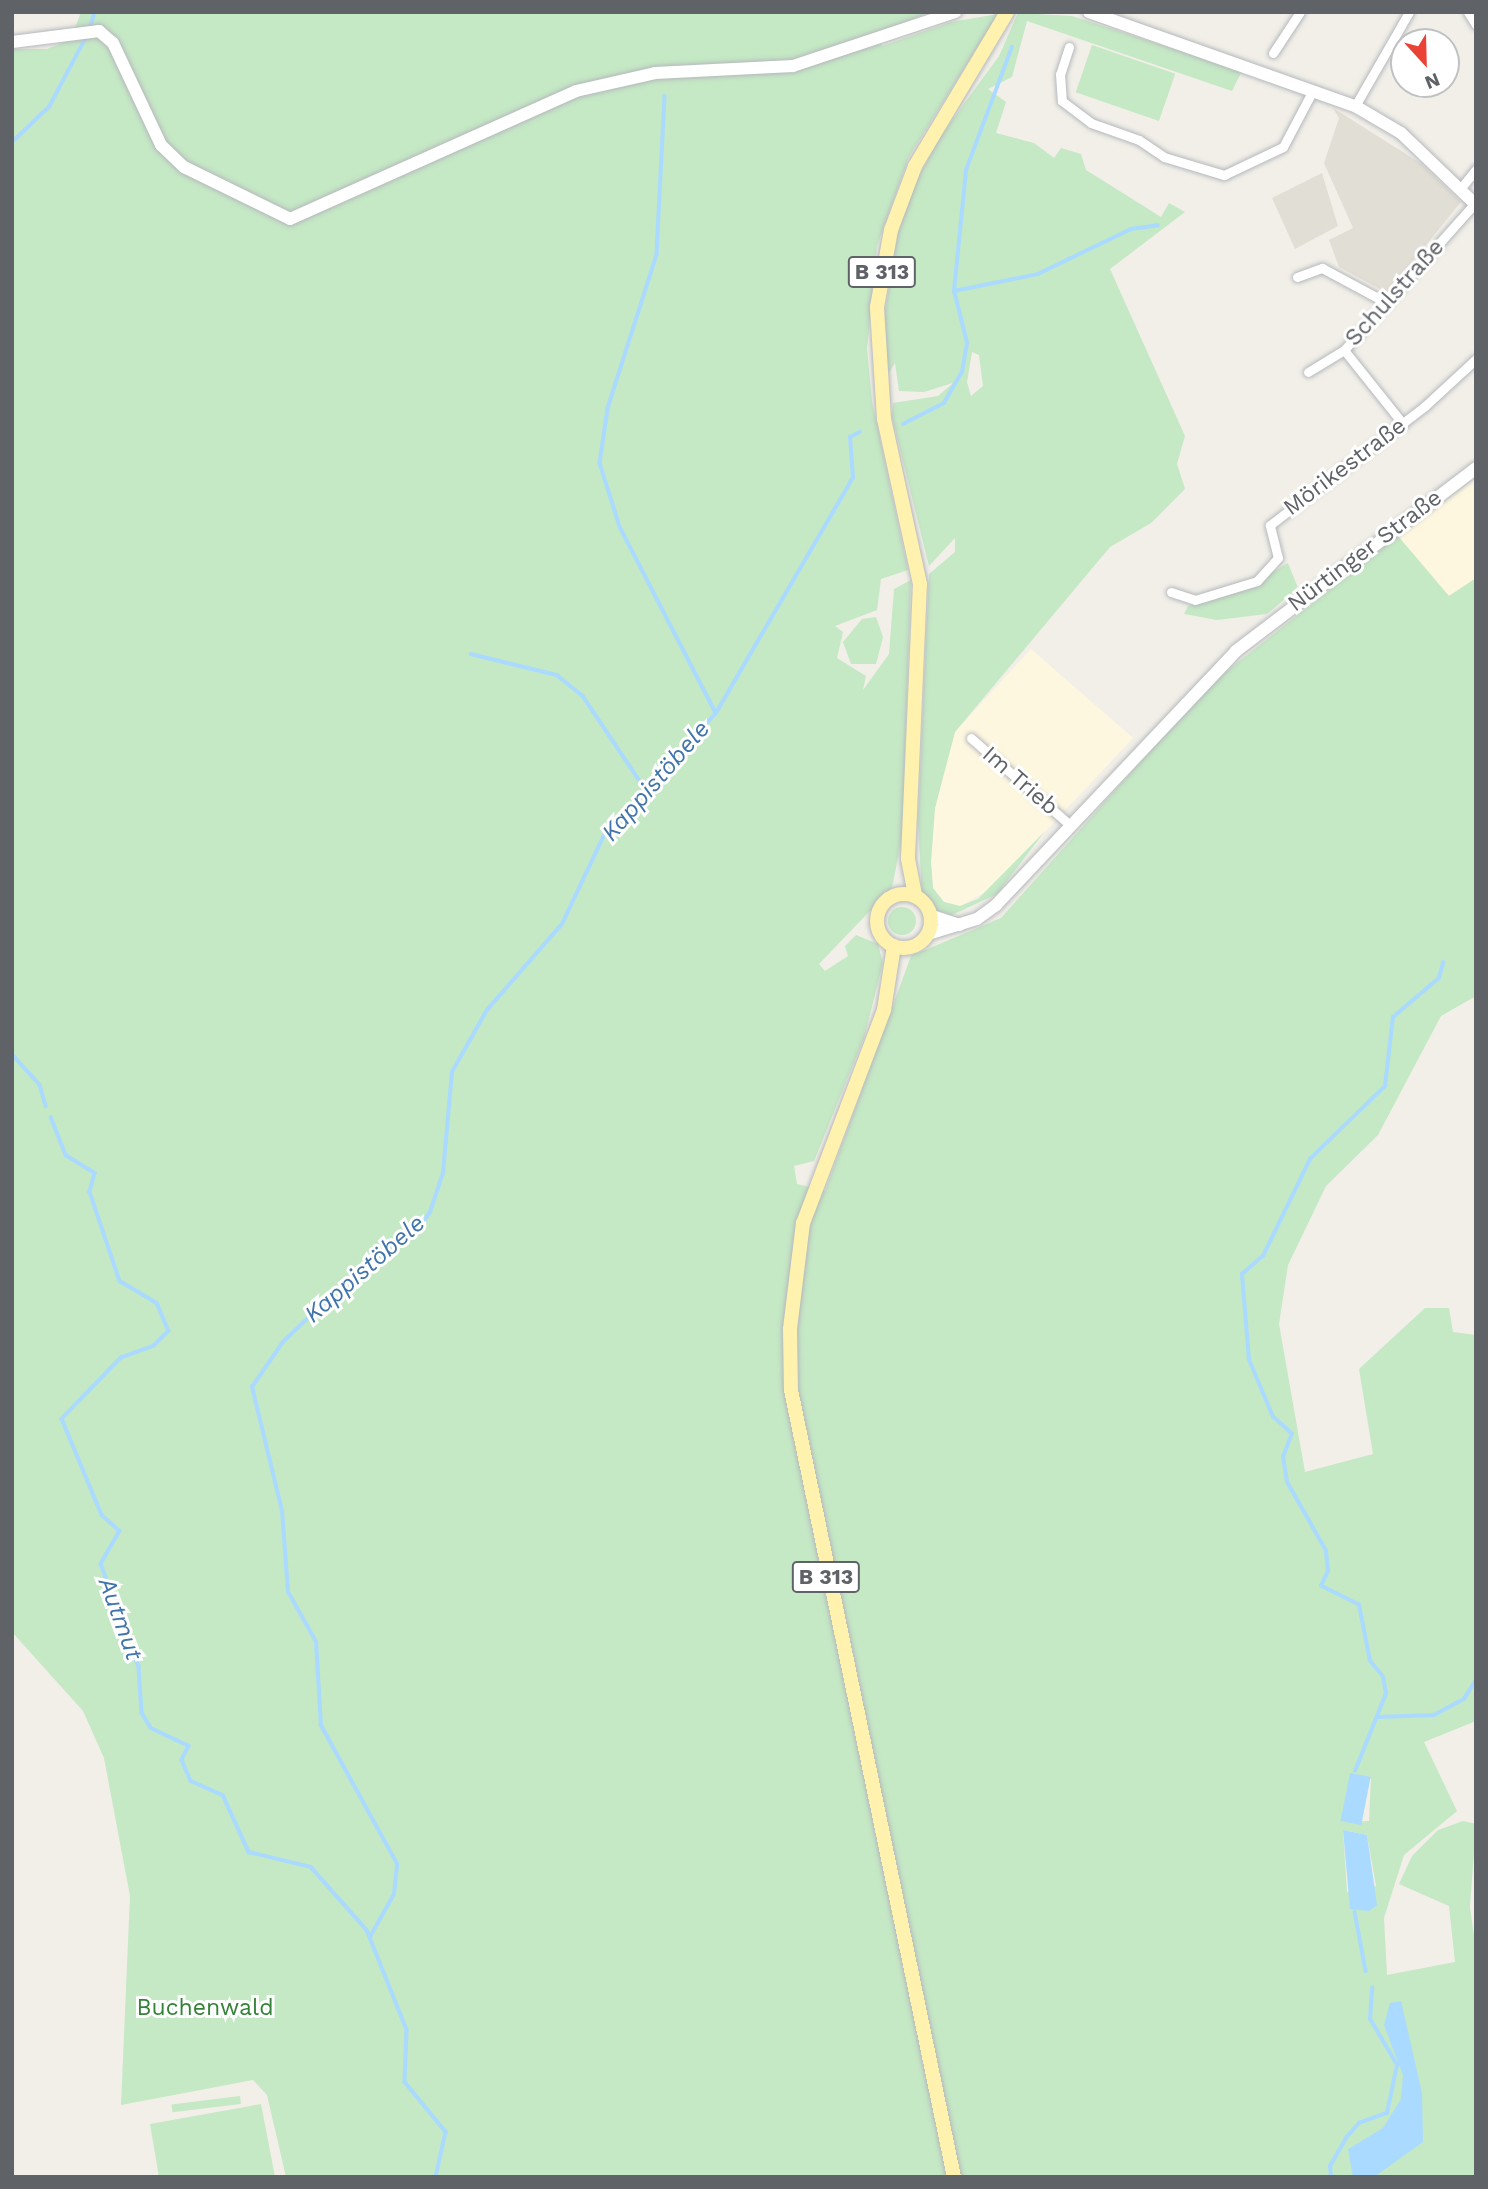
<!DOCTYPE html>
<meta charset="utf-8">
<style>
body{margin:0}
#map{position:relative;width:1488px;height:2189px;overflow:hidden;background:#f1efe8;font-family:"Work Sans",sans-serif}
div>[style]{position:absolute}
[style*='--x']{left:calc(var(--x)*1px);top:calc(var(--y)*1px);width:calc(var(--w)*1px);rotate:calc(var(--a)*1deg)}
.commercial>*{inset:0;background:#fef7e0}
.education>*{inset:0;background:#e1ded6}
.green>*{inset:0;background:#c5e8c5;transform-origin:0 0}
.round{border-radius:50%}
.water>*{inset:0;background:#aadaff;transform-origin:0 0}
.stream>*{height:3.5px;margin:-1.75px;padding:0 1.75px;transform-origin:1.75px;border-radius:1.75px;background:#aadaff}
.roads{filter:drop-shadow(0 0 2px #b5b8bc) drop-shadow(0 0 2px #b5b8bc)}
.street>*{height:9px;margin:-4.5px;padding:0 4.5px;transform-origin:4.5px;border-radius:4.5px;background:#fff}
.secondary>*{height:12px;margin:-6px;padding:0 6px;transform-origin:6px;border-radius:6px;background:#fff}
.primary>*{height:14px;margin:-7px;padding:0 7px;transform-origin:7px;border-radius:7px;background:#fff2af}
.primary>.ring{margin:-7px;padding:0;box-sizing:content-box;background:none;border:14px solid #fff2af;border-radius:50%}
span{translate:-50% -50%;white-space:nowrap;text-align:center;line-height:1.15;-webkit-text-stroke:6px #fff;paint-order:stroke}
.shield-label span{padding:2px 5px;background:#fff;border:2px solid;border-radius:5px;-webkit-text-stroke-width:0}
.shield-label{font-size:21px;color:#5f6368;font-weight:700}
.street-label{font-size:23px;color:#5f6368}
.park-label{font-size:23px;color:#348238}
.water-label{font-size:24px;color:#4174aa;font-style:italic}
.frame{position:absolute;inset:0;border:14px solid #5f6368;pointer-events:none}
.north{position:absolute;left:1390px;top:28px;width:70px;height:70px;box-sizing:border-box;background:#fff;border:2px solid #bfc1c3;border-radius:50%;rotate:158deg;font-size:19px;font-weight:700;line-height:28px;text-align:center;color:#5f6368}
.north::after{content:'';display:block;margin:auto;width:24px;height:32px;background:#ea4335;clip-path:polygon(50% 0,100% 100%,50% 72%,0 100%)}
</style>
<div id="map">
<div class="commercial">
<i style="clip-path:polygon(1476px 478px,1476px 578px,1449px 596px,1398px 536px)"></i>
<i style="clip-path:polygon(1031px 649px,1133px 738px,991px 889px,960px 906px,944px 902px,933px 888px,931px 862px,935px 808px,955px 732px)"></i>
</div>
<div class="education">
<i style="clip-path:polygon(1333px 108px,1422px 164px,1461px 202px,1387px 293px,1339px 267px,1329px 240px,1353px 228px,1324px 163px,1339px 118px)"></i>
<i style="clip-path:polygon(1322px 173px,1338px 226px,1295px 249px,1272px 198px)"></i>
</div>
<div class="green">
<i style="clip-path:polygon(evenodd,81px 12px,930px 12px,877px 34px,882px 46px,951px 22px,998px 14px,909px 157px,877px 246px,867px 349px,872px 401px,908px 570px,881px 579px,877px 610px,835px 626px,843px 632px,837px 658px,866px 676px,863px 690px,889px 654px,894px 589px,911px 580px,902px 837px,892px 888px,819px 964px,825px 971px,848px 956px,845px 946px,856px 935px,878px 944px,883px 963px,864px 1038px,814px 1161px,794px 1166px,797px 1184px,825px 1191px,911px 956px,1001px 918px,1210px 684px,1398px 536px,1449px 596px,1476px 578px,1476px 996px,1441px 1016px,1378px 1135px,1326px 1186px,1288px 1265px,1279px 1324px,1305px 1472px,1373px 1454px,1359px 1369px,1425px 1308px,1449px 1308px,1453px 1332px,1476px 1335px,1476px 1721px,1424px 1742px,1457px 1811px,1404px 1855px,1384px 1918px,1387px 1975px,1455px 1962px,1449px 1906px,1399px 1884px,1412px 1856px,1438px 1830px,1463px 1821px,1476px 1824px,1470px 1907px,1476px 1951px,1476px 2177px,286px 2177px,267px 2095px,253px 2080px,121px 2105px,130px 1896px,104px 1758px,83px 1711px,12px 1632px,12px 49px,47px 49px,71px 39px,81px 12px,1371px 1778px,1369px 1821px,1345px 1822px,1345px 1799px,1371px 1778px,81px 12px,1343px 1830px,1367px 1835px,1376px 1886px,1347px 1892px,1343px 1830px)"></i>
<i style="clip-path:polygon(evenodd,1018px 13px,1072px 16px,1242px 71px,1232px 91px,1027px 21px,1012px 77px,988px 89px,1006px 102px,996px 133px,1034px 143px,1054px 158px,1061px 148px,1081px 154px,1086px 170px,1161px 217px,1169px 203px,1185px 212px,1110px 269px,1185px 436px,1177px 464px,1185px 489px,1151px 523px,1110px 547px,955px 732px,935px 808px,931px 862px,933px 888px,944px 902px,960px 906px,978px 899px,1045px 831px,997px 894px,952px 915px,935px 910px,922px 894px,918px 824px,929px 574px,955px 552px,955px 538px,929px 566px,892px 417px,893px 403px,938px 396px,953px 383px,924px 392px,899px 391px,895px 363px,887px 376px,884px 318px,898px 231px,913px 187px,940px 137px,999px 56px,1018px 13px,972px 352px,979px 355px,983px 386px,971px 396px,967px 382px,972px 352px)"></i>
<i style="left:1092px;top:45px;width:88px;height:50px;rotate:19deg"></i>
<i style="clip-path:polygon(1288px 563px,1298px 588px,1267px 614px,1217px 620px,1184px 614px,1188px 606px,1242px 590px)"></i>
<i style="clip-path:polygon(876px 617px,883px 637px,876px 664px,851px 664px,843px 642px,862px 619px)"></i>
<i class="round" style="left:888px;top:907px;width:28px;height:28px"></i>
<i style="left:240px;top:2096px;width:8px;height:69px;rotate:83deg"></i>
<i style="clip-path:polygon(261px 2104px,275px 2177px,159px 2177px,150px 2124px)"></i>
</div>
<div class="water">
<i style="left:1350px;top:1773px;width:21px;height:49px;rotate:11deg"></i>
<i style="clip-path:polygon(1343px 1830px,1367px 1835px,1377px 1905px,1369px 1911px,1350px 1909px)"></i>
<i style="clip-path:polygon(1401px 2001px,1422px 2093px,1423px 2142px,1374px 2177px,1353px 2177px,1348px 2149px,1383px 2128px,1401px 2099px,1403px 2075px,1384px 2025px,1390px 2003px)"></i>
</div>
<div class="stream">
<i style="--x:89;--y:30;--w:19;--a:-72"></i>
<i style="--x:665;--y:96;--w:159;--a:92.9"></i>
<i style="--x:657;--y:255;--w:162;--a:107.7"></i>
<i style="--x:608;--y:409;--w:55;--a:98.4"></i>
<i style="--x:600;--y:463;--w:67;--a:72.6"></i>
<i style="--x:620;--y:527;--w:209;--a:62.7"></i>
<i style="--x:12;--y:142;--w:51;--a:-43.4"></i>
<i style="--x:49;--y:107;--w:79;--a:-62.1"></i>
<i style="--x:954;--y:291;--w:86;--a:-11.4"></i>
<i style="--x:1038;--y:274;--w:103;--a:-25.8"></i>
<i style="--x:1131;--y:229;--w:27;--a:-8"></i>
<i style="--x:903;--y:424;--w:46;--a:-27.1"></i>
<i style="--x:944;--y:403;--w:36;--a:-60"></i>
<i style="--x:962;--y:372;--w:29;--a:-80"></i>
<i style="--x:967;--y:343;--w:54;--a:-104"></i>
<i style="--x:954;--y:291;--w:122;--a:-84.3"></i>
<i style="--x:966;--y:170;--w:131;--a:-69.5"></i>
<i style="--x:471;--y:654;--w:89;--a:13.7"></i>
<i style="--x:557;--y:675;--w:33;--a:39"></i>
<i style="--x:583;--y:696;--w:110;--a:56.2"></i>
<i style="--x:12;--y:1054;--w:42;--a:47.9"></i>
<i style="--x:40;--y:1085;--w:22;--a:74"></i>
<i style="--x:51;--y:1117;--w:41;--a:68.5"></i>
<i style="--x:66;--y:1155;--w:34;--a:32"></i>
<i style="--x:95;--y:1173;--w:20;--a:105"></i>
<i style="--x:90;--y:1192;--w:94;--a:71.4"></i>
<i style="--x:120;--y:1281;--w:43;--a:30.7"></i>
<i style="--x:157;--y:1303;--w:30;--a:67"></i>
<i style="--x:169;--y:1331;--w:21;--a:135"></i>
<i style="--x:154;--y:1346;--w:35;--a:160"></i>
<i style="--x:121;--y:1358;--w:85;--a:134"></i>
<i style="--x:62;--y:1419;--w:104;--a:67.4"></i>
<i style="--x:102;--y:1515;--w:24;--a:42"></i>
<i style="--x:120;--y:1531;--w:38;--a:120"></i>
<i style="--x:101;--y:1564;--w:110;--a:69.7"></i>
<i style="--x:139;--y:1667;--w:46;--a:86.3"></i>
<i style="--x:142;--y:1713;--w:17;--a:59"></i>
<i style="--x:151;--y:1728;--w:42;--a:25.3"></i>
<i style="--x:189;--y:1746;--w:16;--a:117"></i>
<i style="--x:182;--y:1760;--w:23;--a:67"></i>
<i style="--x:191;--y:1781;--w:35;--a:24"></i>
<i style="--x:223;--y:1795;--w:63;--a:65.5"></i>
<i style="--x:249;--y:1852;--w:64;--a:13.6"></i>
<i style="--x:311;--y:1867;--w:84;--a:48.4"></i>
<i style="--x:367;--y:1930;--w:108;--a:68.2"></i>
<i style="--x:407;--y:2030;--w:52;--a:92.2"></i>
<i style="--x:405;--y:2082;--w:65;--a:50.6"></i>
<i style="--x:446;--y:2132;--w:46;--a:102.5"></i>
<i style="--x:1378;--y:1717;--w:56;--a:-2"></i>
<i style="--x:1434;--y:1715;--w:34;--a:-28"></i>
<i style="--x:1464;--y:1699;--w:22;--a:-58"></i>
<i style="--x:1355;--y:1771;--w:83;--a:-68.1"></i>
<i style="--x:1386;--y:1694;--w:17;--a:-100"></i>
<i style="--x:1383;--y:1677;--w:21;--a:-129"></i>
<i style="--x:1370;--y:1661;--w:57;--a:-101.1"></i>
<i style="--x:1359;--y:1605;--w:42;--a:-153.4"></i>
<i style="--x:1321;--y:1586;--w:17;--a:-65"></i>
<i style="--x:1328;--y:1571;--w:20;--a:-96"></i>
<i style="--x:1326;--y:1551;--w:79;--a:-119.5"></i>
<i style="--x:1287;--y:1482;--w:25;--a:-99"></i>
<i style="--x:1283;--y:1457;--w:25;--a:-69"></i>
<i style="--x:1292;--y:1434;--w:25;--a:-138"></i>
<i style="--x:1273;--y:1417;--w:62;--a:-112.8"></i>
<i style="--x:1249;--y:1360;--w:86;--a:-94.7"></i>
<i style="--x:1242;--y:1274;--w:28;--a:-41"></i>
<i style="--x:1263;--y:1256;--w:108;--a:-64.1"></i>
<i style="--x:1310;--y:1159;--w:105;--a:-44.2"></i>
<i style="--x:1385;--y:1086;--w:69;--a:-83.4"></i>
<i style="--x:1393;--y:1017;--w:60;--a:-40.3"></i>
<i style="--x:1439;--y:978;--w:16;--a:-75"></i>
<i style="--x:1355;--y:1912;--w:60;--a:79.4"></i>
<i style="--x:370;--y:1937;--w:49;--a:-60.8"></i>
<i style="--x:394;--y:1894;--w:30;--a:-84"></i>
<i style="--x:397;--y:1864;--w:158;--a:-118.8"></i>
<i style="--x:321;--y:1726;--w:84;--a:-93.4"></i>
<i style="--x:316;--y:1642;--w:57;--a:-119.2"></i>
<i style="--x:288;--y:1592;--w:81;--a:-94.2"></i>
<i style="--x:282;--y:1511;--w:128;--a:-103.6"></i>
<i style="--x:252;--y:1387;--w:55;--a:-55.4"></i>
<i style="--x:283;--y:1342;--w:98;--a:-43.8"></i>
<i style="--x:354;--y:1274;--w:78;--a:-34.5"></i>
<i style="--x:418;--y:1230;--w:22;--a:-56"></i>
<i style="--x:430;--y:1212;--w:41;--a:-71.6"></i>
<i style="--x:443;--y:1173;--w:101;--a:-84.9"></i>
<i style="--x:452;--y:1072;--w:71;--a:-60.6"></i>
<i style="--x:487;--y:1010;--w:114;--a:-48.9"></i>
<i style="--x:562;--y:924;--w:103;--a:-64.7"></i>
<i style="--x:606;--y:831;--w:161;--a:-47"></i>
<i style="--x:716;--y:713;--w:272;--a:-59.8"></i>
<i style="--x:853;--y:478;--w:41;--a:-94.2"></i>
<i style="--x:850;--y:437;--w:11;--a:-27"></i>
<i style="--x:1331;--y:2177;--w:11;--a:-95"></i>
<i style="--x:1330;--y:2166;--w:32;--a:-60"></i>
<i style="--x:1346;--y:2138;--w:20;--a:-49"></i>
<i style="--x:1359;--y:2123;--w:30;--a:-20"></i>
<i style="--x:1387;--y:2113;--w:49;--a:-78.2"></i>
<i style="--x:1397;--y:2065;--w:53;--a:-120.4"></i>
<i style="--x:1370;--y:2019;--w:31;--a:-86"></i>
</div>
<div class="roads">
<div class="street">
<i style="--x:1468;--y:12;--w:15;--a:58"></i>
<i style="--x:1069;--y:47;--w:28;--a:108"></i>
<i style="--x:1060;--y:74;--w:27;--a:86"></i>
<i style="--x:1062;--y:101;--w:36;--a:37"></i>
<i style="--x:1091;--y:123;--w:51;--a:19.5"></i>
<i style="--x:1139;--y:140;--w:30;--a:34"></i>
<i style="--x:1164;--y:157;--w:63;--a:16.7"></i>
<i style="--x:1224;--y:175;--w:65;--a:-25.4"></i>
<i style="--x:1283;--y:147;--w:64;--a:-62.2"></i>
<i style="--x:1273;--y:53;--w:49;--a:-56.6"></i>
<i style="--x:1355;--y:106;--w:108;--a:-60.1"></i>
<i style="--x:1460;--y:189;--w:26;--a:-51"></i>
<i style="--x:1297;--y:277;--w:27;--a:-20"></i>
<i style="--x:1322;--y:268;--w:74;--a:28.3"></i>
<i style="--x:1344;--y:350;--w:95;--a:51.4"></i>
<i style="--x:1308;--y:372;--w:42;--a:-31.4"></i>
<i style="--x:1344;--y:350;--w:195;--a:-48.3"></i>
<i style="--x:1171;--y:592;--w:25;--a:18"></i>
<i style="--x:1195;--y:600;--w:65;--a:-17"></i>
<i style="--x:1257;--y:581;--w:31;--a:-48"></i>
<i style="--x:1278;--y:558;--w:34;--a:-104"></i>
<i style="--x:1270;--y:525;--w:195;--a:-37.5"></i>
<i style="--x:1425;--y:406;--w:69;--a:-42.7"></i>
<i style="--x:971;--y:738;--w:132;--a:41.3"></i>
</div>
<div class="secondary">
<i style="--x:1089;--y:12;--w:282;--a:19.5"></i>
<i style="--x:1355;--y:106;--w:53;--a:30.4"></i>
<i style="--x:1401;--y:133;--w:104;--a:43.8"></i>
<i style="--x:12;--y:42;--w:88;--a:-7.2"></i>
<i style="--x:99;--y:31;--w:18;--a:41"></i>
<i style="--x:113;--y:43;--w:113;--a:64.8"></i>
<i style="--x:161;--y:145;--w:32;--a:44"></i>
<i style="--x:184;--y:167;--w:118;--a:26.1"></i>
<i style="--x:290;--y:219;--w:313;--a:-24.1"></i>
<i style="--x:576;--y:91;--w:81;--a:-12.8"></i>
<i style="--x:655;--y:73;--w:138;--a:-2.9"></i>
<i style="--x:793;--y:66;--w:171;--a:-18.4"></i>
<i style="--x:932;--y:916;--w:29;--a:18"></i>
<i style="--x:928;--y:934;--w:51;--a:-17"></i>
<i style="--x:977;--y:919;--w:24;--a:-36"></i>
<i style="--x:996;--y:905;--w:349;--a:-46.6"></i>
<i style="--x:1236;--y:651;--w:302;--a:-37.3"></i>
</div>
<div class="primary">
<i class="ring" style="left:877px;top:894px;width:40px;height:40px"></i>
<i style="--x:915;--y:895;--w:38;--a:-101"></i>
<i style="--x:908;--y:858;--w:274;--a:-87.5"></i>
<i style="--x:920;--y:584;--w:169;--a:-102.3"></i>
<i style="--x:884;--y:419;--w:112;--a:-93.6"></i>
<i style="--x:877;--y:307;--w:78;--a:-79.7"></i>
<i style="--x:891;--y:230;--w:68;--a:-69.4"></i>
<i style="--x:915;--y:166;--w:179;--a:-59.1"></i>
<i style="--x:894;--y:946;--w:65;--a:98.9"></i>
<i style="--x:884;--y:1010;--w:228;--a:110.8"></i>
<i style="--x:803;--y:1223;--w:107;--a:97"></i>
<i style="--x:790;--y:1329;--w:61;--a:89.1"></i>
<i style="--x:791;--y:1390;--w:804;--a:78.3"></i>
</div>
</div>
<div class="shield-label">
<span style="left:882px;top:272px">B 313</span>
<span style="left:826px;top:1577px">B 313</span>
</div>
<div class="street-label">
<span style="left:1395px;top:293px;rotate:-48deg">Schulstraße</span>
<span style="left:1345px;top:467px;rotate:-37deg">Mörikestraße</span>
<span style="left:1365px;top:551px;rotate:-37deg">Nürtinger Straße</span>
<span style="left:1020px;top:781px;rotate:41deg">Im Trieb</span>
</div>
<div class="park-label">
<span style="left:205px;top:2008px">Buchenwald</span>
</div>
<div class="water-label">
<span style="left:656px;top:781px;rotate:-49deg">Kappistöbele</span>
<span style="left:365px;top:1269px;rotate:-41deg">Kappistöbele</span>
<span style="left:120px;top:1619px;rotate:70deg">Autmut</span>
</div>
<div class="frame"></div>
<div class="north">N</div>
</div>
